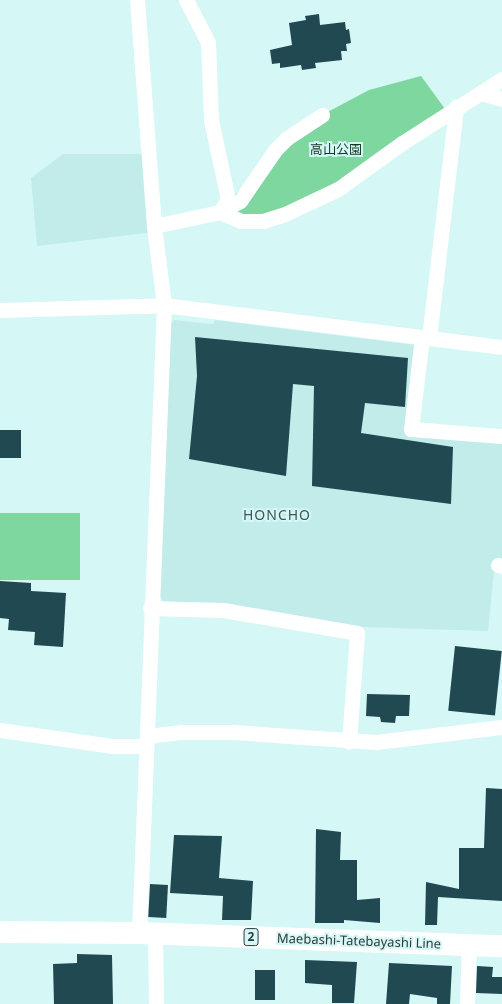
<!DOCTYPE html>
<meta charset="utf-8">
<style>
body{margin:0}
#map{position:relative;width:502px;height:1004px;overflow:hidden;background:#d5f7f5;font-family:"Noto Sans","Noto Sans JP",sans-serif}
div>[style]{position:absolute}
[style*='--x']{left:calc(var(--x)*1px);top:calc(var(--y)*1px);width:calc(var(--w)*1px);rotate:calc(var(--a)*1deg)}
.built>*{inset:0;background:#c1ecea}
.green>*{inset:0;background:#7ed79f;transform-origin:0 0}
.building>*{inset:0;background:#204951;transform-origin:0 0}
.street>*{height:15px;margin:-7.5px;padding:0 7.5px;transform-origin:7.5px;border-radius:7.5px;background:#fff}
.primary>*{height:22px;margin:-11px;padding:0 11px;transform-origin:11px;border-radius:11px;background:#fff}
span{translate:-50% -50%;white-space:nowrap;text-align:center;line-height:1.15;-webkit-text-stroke:4px #d5f7f5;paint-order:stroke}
.shield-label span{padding:1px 3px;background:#d5f7f5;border:1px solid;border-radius:3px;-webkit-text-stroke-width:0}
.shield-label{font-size:12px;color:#2d3b3a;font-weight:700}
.park-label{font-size:13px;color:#113822}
.street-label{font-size:13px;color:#2d3b3a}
.neighbourhood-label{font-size:14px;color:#3a5856;letter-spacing:1px}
</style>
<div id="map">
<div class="built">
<i style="clip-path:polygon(63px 154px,148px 154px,155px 232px,37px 246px,31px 178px)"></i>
<i style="clip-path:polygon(174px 320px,213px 324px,215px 320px,415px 345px,405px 433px,502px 441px,502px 562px,495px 562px,488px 631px,364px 627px,225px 606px,165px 604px,160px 596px,171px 324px)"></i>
</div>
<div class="green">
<i style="clip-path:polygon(421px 76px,448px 113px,338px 189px,263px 221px,220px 212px,270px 156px,322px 115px,369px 90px)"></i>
<i style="left:0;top:513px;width:80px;height:67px"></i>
</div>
<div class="building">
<i style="clip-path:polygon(319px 14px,320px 25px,345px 22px,346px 30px,349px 29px,351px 43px,346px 44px,347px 51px,341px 51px,342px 60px,315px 63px,316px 68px,302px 70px,301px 65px,280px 68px,280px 63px,272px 64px,270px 50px,292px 45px,289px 23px,306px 20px,305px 16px)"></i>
<i style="clip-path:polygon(195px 337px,408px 358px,405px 407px,365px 403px,361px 433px,453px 447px,451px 504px,312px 486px,314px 386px,293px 384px,286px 476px,189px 459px,197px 376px)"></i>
<i style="left:0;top:430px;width:21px;height:28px"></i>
<i style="clip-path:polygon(0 581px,31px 583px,31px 591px,66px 593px,63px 647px,34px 645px,35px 632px,8px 630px,9px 619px,0 618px)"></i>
<i style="left:455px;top:646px;width:47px;height:65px;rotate:6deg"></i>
<i style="clip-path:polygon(367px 694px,410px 695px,409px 716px,396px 716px,395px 723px,381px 722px,380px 717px,366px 716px)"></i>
<i style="clip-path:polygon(486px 788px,502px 789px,502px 901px,438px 897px,437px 925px,425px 925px,426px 882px,459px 889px,459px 848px,484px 848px)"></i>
<i style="clip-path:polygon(316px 829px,341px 832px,340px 860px,357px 860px,357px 900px,380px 898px,380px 923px,344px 920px,344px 923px,315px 923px)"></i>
<i style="clip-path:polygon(174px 835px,222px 836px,219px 878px,253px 881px,251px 920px,222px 920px,223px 896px,170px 893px)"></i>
<i style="left:150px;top:884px;width:18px;height:33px;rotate:3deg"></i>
<i style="clip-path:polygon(77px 954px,112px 955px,113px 1004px,54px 1004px,53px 964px,77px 963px)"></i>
<i style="clip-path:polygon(305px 960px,357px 962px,354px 1003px,332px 1003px,332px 985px,305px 983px)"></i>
<i style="clip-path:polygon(389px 963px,452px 966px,450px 1004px,437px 1004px,437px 998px,410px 994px,409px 1004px,386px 1004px)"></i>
<i style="clip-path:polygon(477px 966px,493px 967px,492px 977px,502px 977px,502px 994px,476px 993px)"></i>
<i style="left:255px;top:970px;width:20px;height:30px"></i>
</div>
<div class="street">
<i style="--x:137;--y:0;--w:227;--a:85.7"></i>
<i style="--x:154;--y:226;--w:80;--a:82.8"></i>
<i style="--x:164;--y:305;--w:628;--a:92.28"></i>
<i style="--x:186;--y:0;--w:47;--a:62.4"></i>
<i style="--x:208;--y:42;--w:78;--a:87.8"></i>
<i style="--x:211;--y:120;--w:81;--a:77.9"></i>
<i style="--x:228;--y:199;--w:15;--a:122"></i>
<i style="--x:481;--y:93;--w:22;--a:16"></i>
<i style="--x:220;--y:212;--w:23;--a:-29"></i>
<i style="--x:240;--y:201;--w:62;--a:-55.5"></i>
<i style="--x:275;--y:150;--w:17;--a:-45"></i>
<i style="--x:287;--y:138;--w:42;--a:-33.3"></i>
<i style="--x:154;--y:226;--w:67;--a:-12"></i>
<i style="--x:220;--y:212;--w:23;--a:23"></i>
<i style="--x:241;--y:221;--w:22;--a:0"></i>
<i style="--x:263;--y:221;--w:25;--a:-18"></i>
<i style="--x:287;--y:213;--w:56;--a:-25.2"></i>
<i style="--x:338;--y:189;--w:79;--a:-35.7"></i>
<i style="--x:402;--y:143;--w:119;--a:-32.6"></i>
<i style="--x:0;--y:310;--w:164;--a:-1.7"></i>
<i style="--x:164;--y:305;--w:341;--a:7.1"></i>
<i style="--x:422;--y:337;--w:93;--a:96.8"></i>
<i style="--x:411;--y:429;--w:91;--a:4.4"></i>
<i style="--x:429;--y:338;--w:233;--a:-83.3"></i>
<i style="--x:498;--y:565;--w:4;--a:14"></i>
<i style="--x:150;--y:608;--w:73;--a:1.6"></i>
<i style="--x:223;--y:610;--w:136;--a:9.7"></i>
<i style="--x:357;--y:633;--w:109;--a:94.2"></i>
<i style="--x:0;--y:730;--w:113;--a:8.1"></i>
<i style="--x:112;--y:746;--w:33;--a:0"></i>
<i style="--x:148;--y:736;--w:34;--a:-7"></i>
<i style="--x:182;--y:732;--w:51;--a:0"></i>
<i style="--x:233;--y:732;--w:143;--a:4"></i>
<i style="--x:376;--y:742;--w:127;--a:-6.8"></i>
<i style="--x:155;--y:934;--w:70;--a:89.2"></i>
<i style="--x:467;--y:1004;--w:59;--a:-88.1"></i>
</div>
<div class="primary">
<i style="--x:0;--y:932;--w:139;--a:0.4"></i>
<i style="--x:139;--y:933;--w:363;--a:2.1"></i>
</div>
<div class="shield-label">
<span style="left:251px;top:937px">2</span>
</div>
<div class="park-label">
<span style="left:336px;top:149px">高山公園</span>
</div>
<div class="street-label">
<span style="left:359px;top:941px;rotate:2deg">Maebashi-Tatebayashi Line</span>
</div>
<div class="neighbourhood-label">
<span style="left:277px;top:515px">HONCHO</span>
</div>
</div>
